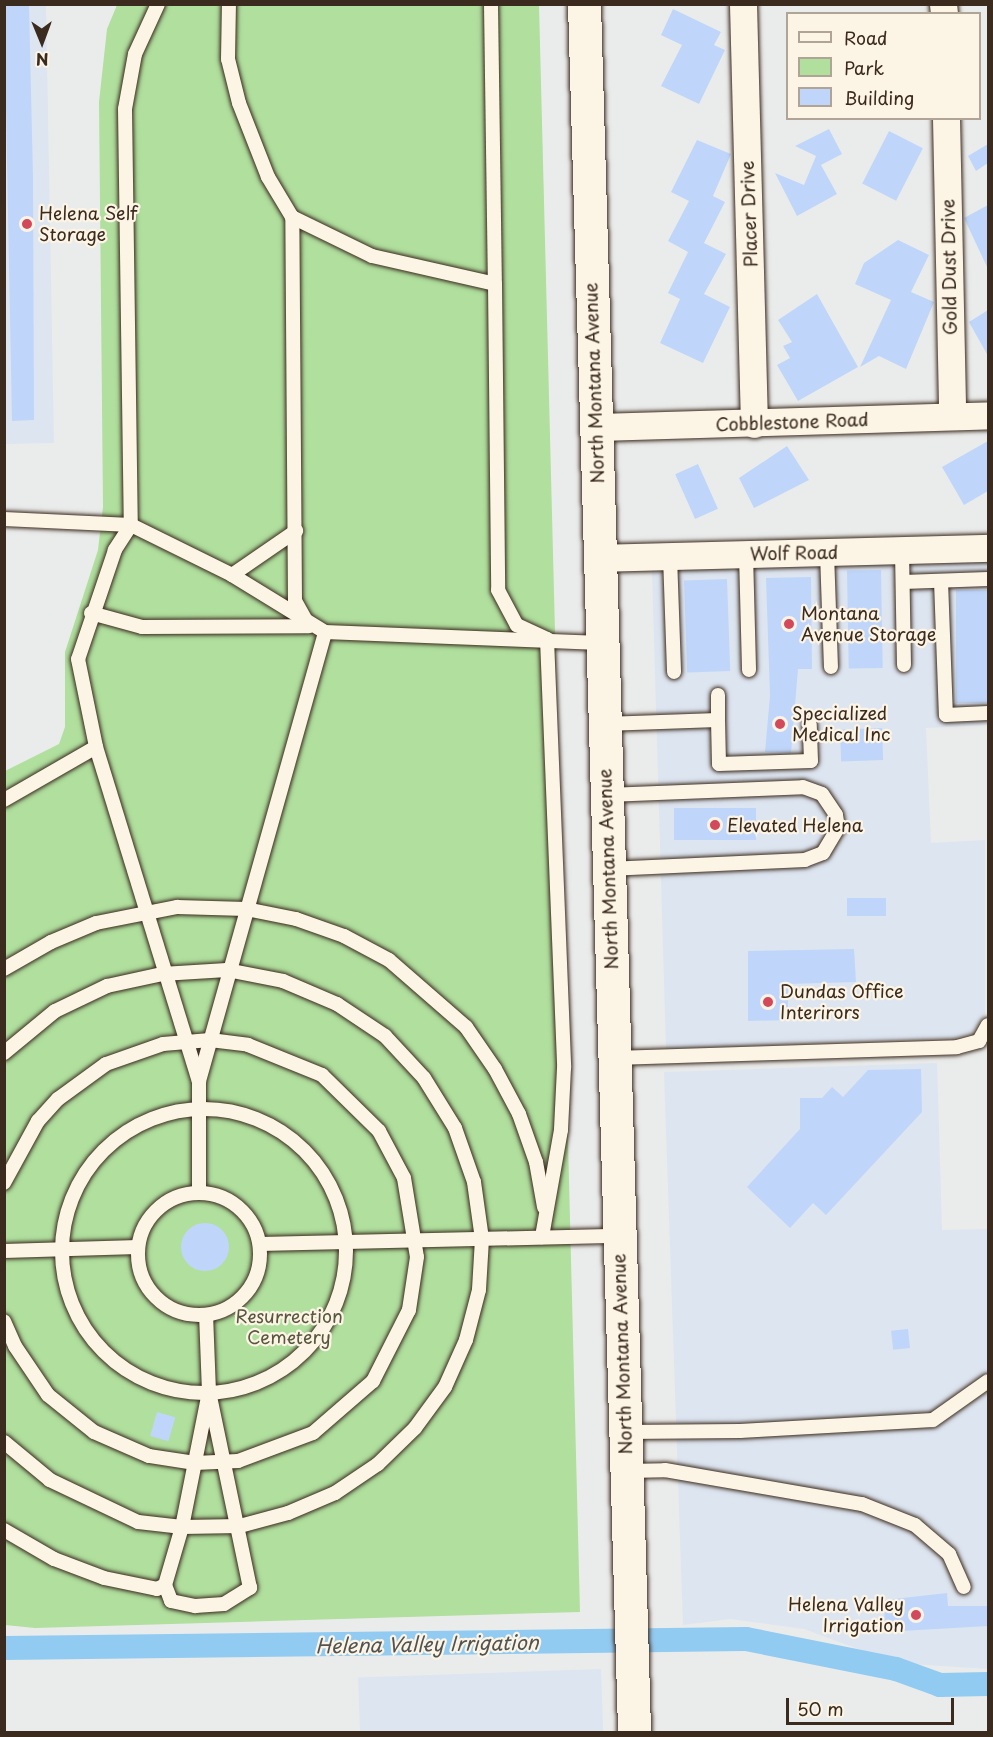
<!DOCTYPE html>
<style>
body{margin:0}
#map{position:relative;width:993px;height:1737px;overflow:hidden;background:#eaeceb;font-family:"Playpen Sans",sans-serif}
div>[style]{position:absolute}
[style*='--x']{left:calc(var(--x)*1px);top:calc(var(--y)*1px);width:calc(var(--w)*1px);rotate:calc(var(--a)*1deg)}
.built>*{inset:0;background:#dde5f0;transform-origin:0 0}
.green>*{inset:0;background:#b0df9e}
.canal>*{height:24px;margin:-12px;padding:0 12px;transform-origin:12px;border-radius:12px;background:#92cbf1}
.building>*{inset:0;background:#bfd6fa;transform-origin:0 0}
.round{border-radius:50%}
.roads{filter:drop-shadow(0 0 2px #3b2a1e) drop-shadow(0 0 2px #3b2a1e)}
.lane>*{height:14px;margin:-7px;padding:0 7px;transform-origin:7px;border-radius:7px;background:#fcf5e5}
.lane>.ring{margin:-7px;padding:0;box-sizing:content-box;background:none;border:14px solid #fcf5e5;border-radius:50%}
.street>*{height:27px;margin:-13.5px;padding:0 13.5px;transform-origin:13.5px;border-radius:13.5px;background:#fcf5e5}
.secondary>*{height:33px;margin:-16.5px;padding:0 16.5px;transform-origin:16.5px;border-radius:16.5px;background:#fcf5e5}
.dots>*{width:16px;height:16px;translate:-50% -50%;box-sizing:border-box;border:3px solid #fcf5e5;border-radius:50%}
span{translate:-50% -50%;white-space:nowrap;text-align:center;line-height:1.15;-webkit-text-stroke:4.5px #fcf5e5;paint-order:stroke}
.poi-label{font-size:18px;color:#3b2a1e}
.left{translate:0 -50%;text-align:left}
.right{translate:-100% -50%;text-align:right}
.street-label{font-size:18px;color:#3b2a1e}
.park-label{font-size:18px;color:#58573e}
.water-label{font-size:20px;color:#515253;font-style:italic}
.frame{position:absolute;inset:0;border:6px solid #3b2a1e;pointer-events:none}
.legend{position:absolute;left:786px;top:12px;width:195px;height:108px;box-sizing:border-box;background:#fcf5e5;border:2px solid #afa495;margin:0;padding:8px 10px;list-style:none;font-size:18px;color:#3b2a1e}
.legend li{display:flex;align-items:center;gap:12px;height:30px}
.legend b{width:30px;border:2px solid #afa495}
.north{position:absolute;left:12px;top:12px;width:60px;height:60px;-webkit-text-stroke:4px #fcf5e5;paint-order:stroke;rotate:179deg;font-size:16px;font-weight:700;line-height:24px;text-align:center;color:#3b2a1e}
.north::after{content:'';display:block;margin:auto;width:21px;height:27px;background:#3b2a1e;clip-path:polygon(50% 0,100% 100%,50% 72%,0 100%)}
.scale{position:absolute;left:786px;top:1698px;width:168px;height:27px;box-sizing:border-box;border:3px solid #3b2a1e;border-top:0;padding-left:8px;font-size:18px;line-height:21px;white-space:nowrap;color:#3b2a1e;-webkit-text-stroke:4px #fcf5e5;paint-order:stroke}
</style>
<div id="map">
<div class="built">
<i style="clip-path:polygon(4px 5px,46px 5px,54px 443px,5px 444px)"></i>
<i style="clip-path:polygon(988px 562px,988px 725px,926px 728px,931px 843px,985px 840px,985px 1014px,972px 1033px,956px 1038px,666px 1049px,652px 571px)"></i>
<i style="clip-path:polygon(937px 1063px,942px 1230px,988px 1229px,988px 1669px,896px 1663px,804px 1629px,730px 1619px,683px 1625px,664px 1072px)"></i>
<i style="left:601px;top:1669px;width:63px;height:243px;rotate:88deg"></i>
</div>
<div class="green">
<i style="clip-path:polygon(117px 5px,539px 5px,580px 1612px,35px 1628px,5px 1625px,5px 771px,59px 744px,65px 727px,65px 652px,98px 550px,103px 507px,99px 102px,107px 29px)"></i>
</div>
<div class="canal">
<i style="--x:4;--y:1648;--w:742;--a:-0.69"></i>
<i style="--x:746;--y:1639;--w:153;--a:11.3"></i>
<i style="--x:896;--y:1669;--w:47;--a:20"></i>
<i style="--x:940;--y:1685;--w:48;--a:-1.2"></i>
</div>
<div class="building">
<i style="clip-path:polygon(4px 4px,29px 4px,33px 178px,34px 420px,12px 421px)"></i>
<i style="clip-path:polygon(673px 9px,721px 32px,714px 45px,725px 50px,699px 104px,661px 86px,682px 45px,661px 35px)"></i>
<i style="clip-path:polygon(829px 129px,842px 154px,821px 165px,837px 194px,797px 216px,775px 173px,804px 185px,816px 156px,795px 146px)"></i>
<i style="left:889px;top:131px;width:38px;height:59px;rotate:27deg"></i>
<i style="clip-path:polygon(697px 140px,731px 154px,713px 196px,725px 202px,704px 243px,726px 254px,704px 294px,730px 307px,703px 363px,660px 343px,680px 299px,668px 293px,688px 252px,668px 241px,689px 201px,671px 192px)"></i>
<i style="clip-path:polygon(988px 144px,988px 163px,976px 171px,968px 156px)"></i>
<i style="clip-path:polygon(988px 205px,988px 269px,964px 218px)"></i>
<i style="clip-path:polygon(898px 240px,929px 255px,911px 292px,934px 302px,906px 369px,879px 356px,860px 367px,891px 300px,855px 284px,864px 263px)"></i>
<i style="clip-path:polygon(817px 294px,858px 367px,798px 401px,777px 365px,790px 358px,783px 346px,792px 342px,778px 320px)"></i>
<i style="clip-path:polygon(988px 310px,988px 356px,969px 322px)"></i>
<i style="clip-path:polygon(988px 441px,988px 491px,964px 505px,942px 467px)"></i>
<i style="clip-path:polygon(787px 446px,809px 480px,754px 508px,739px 478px)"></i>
<i style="left:698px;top:464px;width:49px;height:25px;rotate:66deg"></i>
<i style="left:881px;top:570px;width:98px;height:34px;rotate:89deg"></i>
<i style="clip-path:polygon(811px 577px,812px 669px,798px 669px,791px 753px,765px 752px,770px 696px,766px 578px)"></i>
<i style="left:727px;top:579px;width:92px;height:43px;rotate:88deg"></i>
<i style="left:956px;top:590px;width:32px;height:113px"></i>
<i style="left:882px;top:728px;width:32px;height:42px;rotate:88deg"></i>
<i style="left:756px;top:808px;width:32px;height:82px;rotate:90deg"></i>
<i style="left:886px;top:898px;width:18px;height:39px;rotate:90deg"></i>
<i style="clip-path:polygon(854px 949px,856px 982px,788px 984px,788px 1020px,748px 1021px,748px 951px)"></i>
<i style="clip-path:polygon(921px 1069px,922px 1112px,826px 1215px,813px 1203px,790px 1228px,747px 1187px,800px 1129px,800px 1098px,822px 1098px,832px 1087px,843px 1097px,868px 1070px)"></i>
<i class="round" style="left:181px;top:1223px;width:48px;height:48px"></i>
<i style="left:908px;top:1329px;width:19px;height:17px;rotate:84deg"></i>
<i style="left:157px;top:1412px;width:19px;height:25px;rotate:16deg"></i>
<i style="clip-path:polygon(947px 1593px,948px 1606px,988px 1606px,988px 1626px,884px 1632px,885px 1600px)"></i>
</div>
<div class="roads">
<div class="lane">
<i style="--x:158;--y:4;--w:55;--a:114.7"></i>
<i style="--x:135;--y:54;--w:56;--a:100.3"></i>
<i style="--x:125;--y:109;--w:416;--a:89.2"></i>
<i style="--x:131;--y:525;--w:30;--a:123"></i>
<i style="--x:115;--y:550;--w:115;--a:108.7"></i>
<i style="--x:78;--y:659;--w:90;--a:78.4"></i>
<i style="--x:96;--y:747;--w:350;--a:72.9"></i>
<i style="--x:199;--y:1081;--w:111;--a:90"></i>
<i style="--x:491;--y:4;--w:280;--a:89.2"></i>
<i style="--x:292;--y:217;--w:89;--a:26"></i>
<i style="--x:372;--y:256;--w:126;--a:12.8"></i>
<i style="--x:495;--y:284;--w:306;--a:89.4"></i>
<i style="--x:498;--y:590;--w:40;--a:62"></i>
<i style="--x:517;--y:625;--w:33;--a:25"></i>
<i style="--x:547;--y:639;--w:429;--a:87.7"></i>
<i style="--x:564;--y:1068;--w:62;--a:92.8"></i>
<i style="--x:561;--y:1130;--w:109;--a:100.1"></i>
<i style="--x:4;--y:519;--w:127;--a:2.7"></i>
<i style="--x:131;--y:525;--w:113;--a:26.3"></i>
<i style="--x:232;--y:575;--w:109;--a:31.5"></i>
<i style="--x:325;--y:632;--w:276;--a:2.3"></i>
<i style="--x:902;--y:551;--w:114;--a:89"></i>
<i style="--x:827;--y:553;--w:114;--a:88"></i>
<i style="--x:746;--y:554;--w:116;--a:88.5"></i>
<i style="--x:670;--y:556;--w:116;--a:88"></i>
<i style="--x:232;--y:575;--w:78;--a:-34.5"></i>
<i style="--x:941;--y:581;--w:134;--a:87.9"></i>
<i style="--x:946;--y:715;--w:42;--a:-2.7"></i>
<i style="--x:903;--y:582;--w:85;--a:-2"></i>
<i style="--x:91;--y:613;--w:53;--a:15.4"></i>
<i style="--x:142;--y:627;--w:167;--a:-0.3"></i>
<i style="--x:309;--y:626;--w:29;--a:-119"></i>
<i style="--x:295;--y:601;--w:384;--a:-90.4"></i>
<i style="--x:292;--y:217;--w:47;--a:-121"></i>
<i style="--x:268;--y:177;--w:79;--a:-111.4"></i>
<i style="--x:239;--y:103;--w:45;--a:-104"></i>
<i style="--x:228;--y:59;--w:55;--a:-89"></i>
<i style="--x:718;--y:695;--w:25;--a:90"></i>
<i style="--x:604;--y:724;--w:114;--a:-2"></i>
<i style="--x:718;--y:720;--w:44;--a:88.7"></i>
<i style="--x:719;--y:764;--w:92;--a:-1.9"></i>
<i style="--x:811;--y:761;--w:37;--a:-92"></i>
<i style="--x:607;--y:795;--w:196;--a:-2.3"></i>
<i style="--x:803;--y:787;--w:20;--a:20"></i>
<i style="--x:822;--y:794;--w:25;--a:56"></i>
<i style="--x:836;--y:815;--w:13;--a:81"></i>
<i style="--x:838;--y:828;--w:29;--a:121"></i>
<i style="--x:823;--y:853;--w:19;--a:159"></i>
<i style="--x:805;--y:860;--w:197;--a:177.4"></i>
<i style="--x:4;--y:800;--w:106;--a:-29.9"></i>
<i style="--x:4;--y:969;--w:54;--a:-29.9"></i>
<i style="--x:51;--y:942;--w:49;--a:-22.9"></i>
<i style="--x:96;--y:923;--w:83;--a:-11.2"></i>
<i style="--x:177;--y:907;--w:69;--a:1.7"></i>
<i style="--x:246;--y:909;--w:51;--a:11.3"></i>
<i style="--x:296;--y:919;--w:51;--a:19.5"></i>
<i style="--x:344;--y:936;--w:51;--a:28.1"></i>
<i style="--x:389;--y:960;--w:102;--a:41"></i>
<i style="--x:466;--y:1027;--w:51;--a:55.4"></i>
<i style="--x:495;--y:1069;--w:51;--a:61.9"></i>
<i style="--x:519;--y:1114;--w:51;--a:70.5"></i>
<i style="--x:536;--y:1162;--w:46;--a:79.9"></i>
<i style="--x:4;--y:1053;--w:66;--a:-39.5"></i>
<i style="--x:55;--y:1011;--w:58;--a:-25.7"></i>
<i style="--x:107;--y:986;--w:56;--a:-12.3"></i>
<i style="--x:162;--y:974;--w:65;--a:-3.5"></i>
<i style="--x:227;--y:970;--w:57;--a:11.1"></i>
<i style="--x:283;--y:981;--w:59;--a:23.1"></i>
<i style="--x:337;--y:1004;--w:58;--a:33.7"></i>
<i style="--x:385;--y:1036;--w:57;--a:47.1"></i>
<i style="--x:424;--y:1078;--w:59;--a:58.2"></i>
<i style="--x:455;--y:1128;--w:57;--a:70.6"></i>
<i style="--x:474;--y:1182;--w:58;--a:82"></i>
<i style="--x:482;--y:1239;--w:51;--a:93.4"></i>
<i style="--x:479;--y:1290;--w:52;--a:104.6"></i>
<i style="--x:466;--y:1340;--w:51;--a:114.1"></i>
<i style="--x:445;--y:1387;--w:51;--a:126.2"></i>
<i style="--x:415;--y:1428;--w:52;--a:135.8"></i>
<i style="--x:378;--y:1464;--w:52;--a:146"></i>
<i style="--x:335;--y:1493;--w:51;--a:156.9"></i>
<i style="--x:288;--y:1513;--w:50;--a:164.8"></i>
<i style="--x:240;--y:1526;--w:58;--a:179"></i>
<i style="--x:182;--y:1527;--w:44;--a:-173.5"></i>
<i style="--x:138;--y:1522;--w:98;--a:-154.5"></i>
<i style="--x:50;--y:1480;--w:60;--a:-140.4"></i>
<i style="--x:614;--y:1058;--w:343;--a:-1.8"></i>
<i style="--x:957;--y:1047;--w:23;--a:-15"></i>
<i style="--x:979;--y:1041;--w:18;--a:-61"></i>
<i style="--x:199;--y:1081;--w:466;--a:-74.3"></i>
<i class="ring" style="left:62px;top:1109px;width:270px;height:270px"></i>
<i style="--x:4;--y:1183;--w:71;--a:-61.3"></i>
<i style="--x:38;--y:1121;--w:30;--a:-48"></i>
<i style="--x:58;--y:1099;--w:59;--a:-36.1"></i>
<i style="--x:106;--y:1064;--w:60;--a:-19.3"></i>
<i style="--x:163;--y:1044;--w:47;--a:-4.9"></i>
<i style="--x:210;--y:1040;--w:38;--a:7"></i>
<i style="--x:248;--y:1045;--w:80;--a:22.1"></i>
<i style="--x:322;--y:1075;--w:80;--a:44.5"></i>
<i style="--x:379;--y:1131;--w:53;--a:62"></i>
<i style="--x:404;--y:1178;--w:80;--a:80.7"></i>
<i style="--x:417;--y:1257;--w:54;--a:98.6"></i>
<i style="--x:409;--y:1310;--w:80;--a:116.9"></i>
<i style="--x:373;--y:1381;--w:79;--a:139.1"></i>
<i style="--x:313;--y:1433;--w:80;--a:159.5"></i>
<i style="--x:238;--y:1461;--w:43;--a:177.3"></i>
<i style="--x:195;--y:1463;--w:47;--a:-171.3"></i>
<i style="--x:149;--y:1456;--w:60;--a:-156.4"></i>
<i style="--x:94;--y:1432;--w:59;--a:-141.2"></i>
<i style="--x:48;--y:1395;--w:59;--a:-124"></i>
<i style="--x:15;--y:1346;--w:27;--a:-114"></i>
<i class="ring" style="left:138px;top:1193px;width:108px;height:108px"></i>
<i style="--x:260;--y:1244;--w:359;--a:-1.3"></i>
<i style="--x:4;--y:1251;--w:134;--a:-1.7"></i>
<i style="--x:625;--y:1432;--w:115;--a:-0.5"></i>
<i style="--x:740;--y:1431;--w:193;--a:-3.3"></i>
<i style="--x:933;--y:1420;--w:67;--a:-35.3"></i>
<i style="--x:626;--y:1471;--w:39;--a:-1"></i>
<i style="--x:665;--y:1470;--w:200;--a:9.8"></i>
<i style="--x:862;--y:1504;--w:57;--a:21.6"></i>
<i style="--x:915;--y:1525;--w:45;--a:40.5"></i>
<i style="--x:949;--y:1554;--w:36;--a:66"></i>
<i style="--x:4;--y:1530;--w:58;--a:30.1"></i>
<i style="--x:54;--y:1559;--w:53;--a:20.8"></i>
<i style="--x:104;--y:1578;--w:54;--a:11.7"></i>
<i style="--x:157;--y:1589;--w:9;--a:-27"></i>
<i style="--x:165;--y:1585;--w:60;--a:-73.7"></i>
<i style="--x:182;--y:1527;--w:133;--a:-78.7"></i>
<i style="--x:165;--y:1585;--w:17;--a:69"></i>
<i style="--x:171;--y:1601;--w:25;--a:12"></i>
<i style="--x:195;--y:1606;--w:29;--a:-4"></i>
<i style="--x:224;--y:1604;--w:31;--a:-32"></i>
<i style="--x:250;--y:1588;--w:200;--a:-101.8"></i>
<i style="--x:209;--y:1392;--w:77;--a:-92.2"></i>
</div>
<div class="street">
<i style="--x:743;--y:4;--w:420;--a:88.5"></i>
<i style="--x:943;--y:4;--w:10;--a:84"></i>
<i style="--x:946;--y:118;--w:298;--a:88.8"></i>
<i style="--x:595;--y:427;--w:393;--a:-1.7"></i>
<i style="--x:599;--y:558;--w:389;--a:-1.5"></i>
</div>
<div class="secondary">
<i style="--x:584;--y:4;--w:1729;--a:88.34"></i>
</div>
</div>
<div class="dots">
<i style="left:27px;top:224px;background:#d1495b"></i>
<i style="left:789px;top:624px;background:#d1495b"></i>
<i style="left:780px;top:724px;background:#d1495b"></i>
<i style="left:715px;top:825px;background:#d1495b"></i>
<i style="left:768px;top:1002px;background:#d1495b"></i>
<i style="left:916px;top:1615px;background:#d1495b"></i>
</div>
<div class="poi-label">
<span class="left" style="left:39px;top:224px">Helena Self<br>Storage</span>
<span class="left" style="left:801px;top:624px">Montana<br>Avenue Storage</span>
<span class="left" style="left:792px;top:724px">Specialized<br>Medical Inc</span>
<span class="left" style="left:727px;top:825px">Elevated Helena</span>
<span class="left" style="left:780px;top:1002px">Dundas Office<br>Interirors</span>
<span class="right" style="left:904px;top:1615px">Helena Valley<br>Irrigation</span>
</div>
<div class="street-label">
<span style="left:749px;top:214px;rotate:-92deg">Placer Drive</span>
<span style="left:949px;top:267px;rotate:-91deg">Gold Dust Drive</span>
<span style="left:594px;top:383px;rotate:-92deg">North Montana Avenue</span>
<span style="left:792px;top:422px;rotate:-2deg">Cobblestone Road</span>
<span style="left:794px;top:553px;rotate:-1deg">Wolf Road</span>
<span style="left:608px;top:869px;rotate:-92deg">North Montana Avenue</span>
<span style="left:622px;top:1354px;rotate:-92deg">North Montana Avenue</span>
</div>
<div class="park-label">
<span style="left:289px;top:1327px">Resurrection<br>Cemetery</span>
</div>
<div class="water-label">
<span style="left:427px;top:1644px;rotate:-1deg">Helena Valley Irrigation</span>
</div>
<div class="frame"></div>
<ul class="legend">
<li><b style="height:8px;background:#fcf5e5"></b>Road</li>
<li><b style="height:16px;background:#b0df9e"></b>Park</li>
<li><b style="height:16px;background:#bfd6fa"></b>Building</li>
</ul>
<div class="north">N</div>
<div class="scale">50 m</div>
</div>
